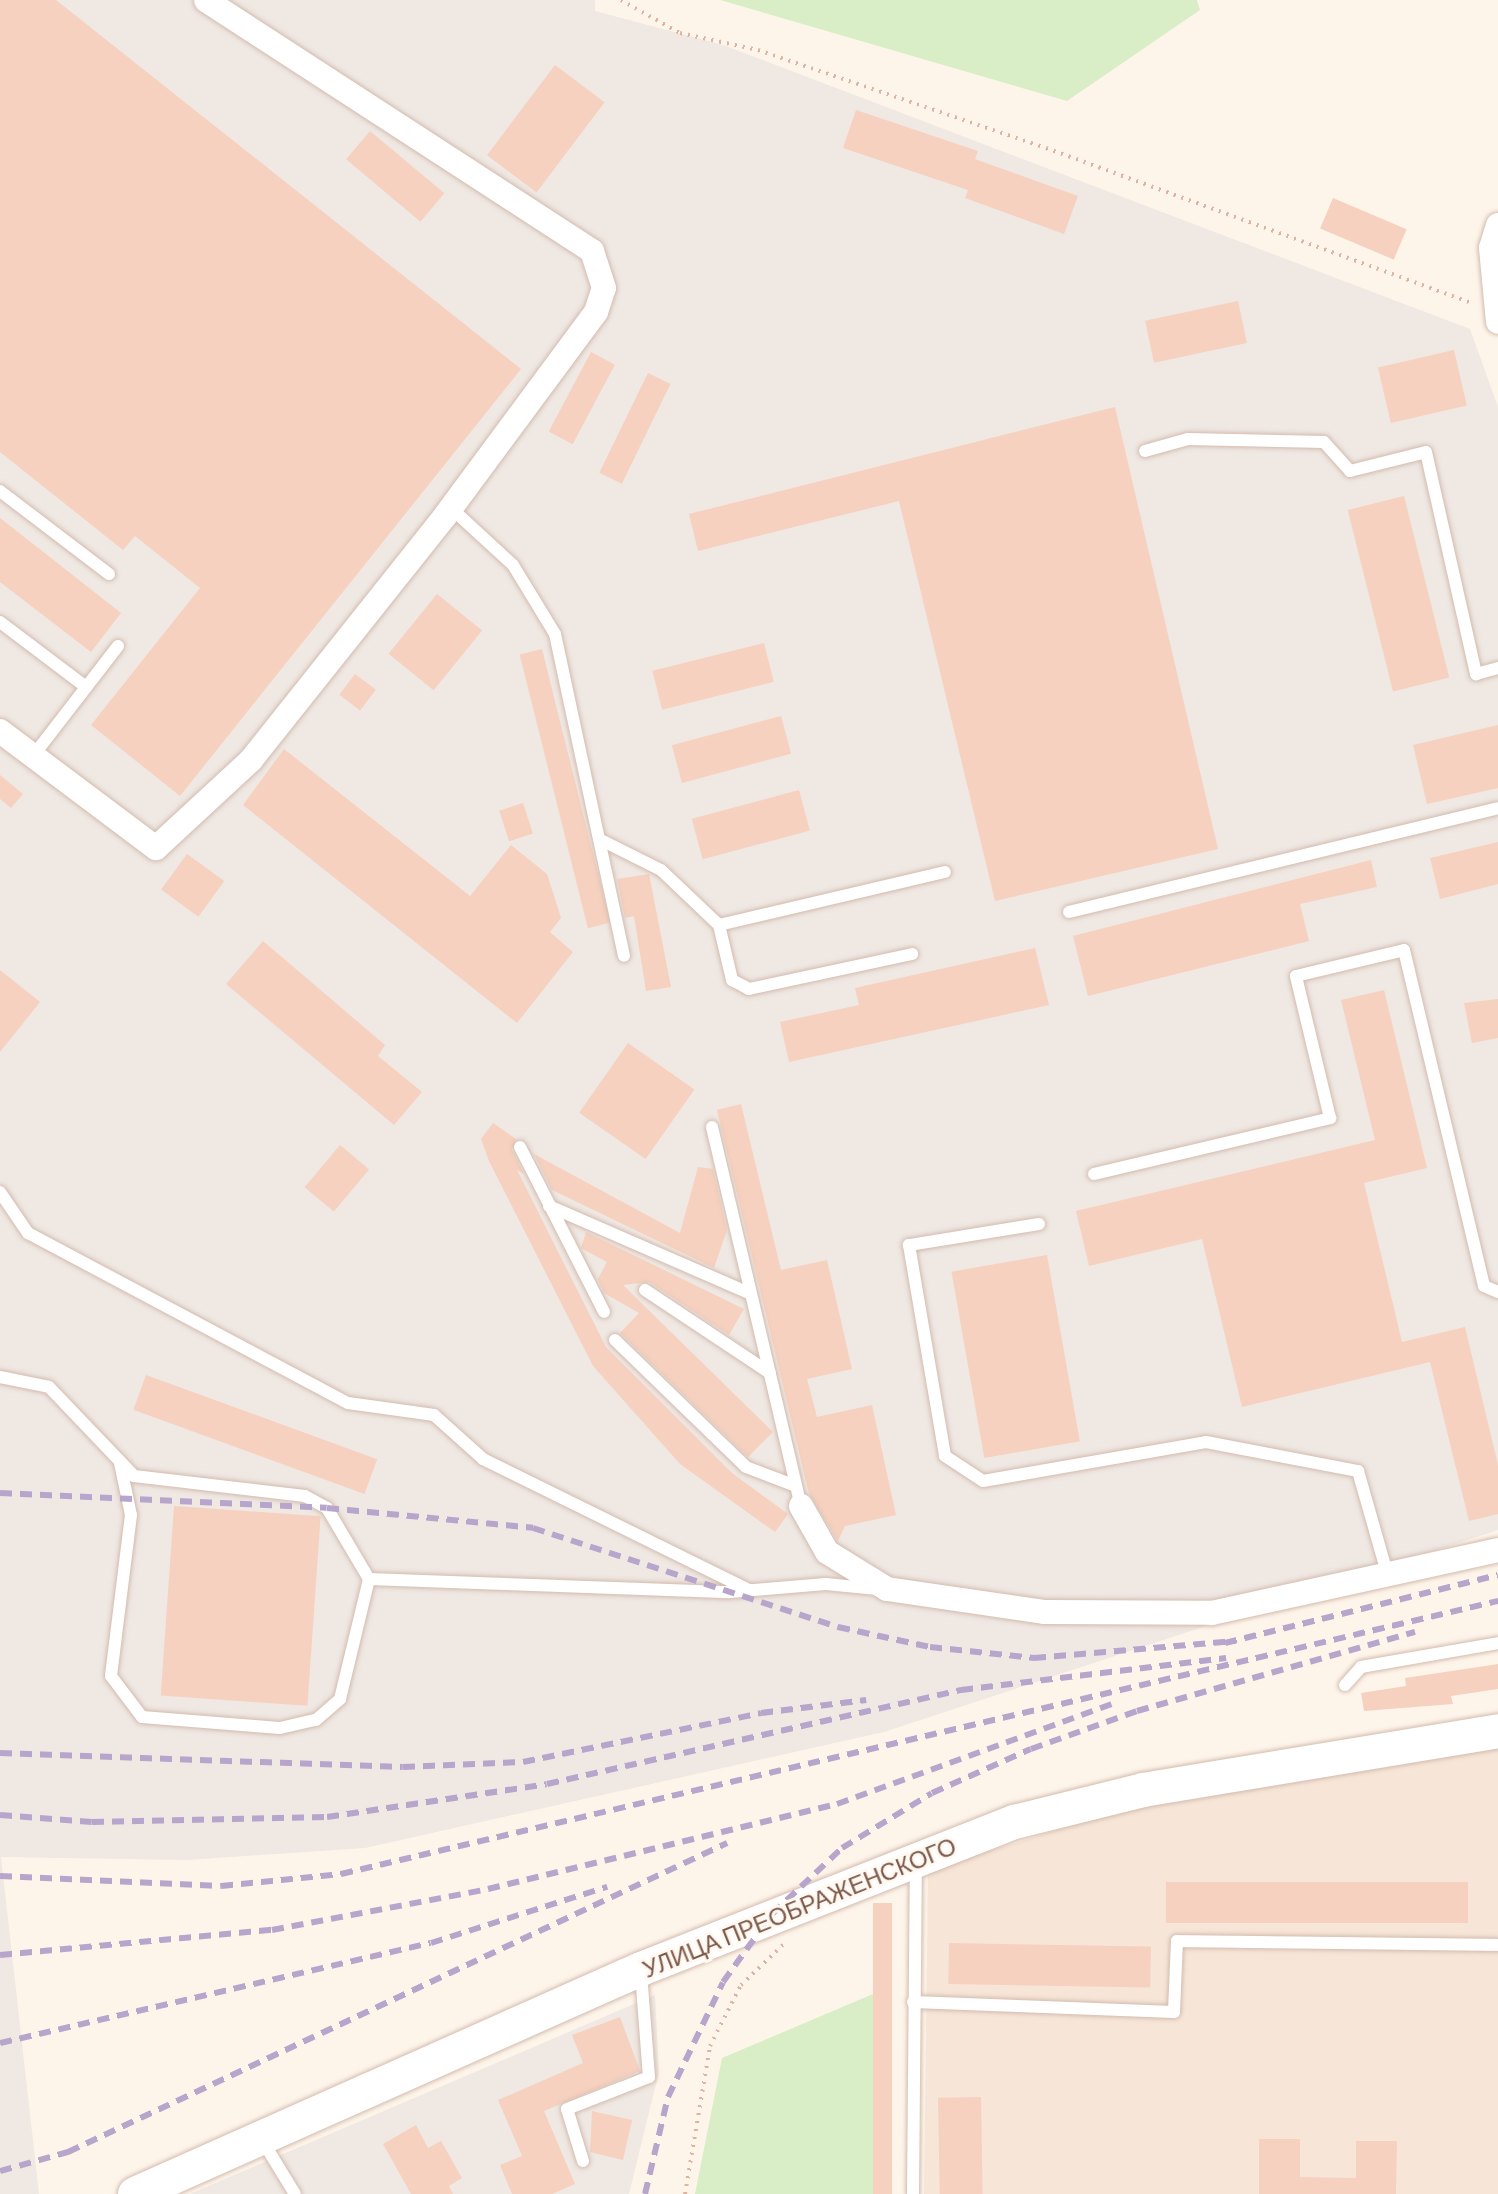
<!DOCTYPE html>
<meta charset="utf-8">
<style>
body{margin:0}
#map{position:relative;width:1498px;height:2194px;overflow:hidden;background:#fef5ea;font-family:Barlow,sans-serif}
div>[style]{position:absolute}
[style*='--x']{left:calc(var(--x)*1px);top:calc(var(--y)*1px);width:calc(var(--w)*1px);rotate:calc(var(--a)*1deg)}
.residential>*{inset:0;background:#f7e6d8}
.industrial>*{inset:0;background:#efe8e3}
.green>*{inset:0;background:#d9eec6}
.building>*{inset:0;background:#f6d1bf;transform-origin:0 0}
.path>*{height:4px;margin-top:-2px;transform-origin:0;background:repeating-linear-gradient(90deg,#dcb4a1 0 2px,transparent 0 8px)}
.roads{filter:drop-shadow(0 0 2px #d3bbae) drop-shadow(0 0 2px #d3bbae)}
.lane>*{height:12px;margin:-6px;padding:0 6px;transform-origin:6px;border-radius:6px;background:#fff}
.street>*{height:24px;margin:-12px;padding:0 12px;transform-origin:12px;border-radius:12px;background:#fff}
.secondary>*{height:34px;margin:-17px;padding:0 17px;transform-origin:17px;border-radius:17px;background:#fff}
.rail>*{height:6px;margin-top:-3px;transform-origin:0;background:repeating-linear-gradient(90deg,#b7a5cb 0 12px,transparent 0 20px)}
span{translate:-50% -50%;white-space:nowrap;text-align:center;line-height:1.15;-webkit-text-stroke:6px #fff9f2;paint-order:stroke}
.street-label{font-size:24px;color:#7c584a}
</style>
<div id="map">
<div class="residential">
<i style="clip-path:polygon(1498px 1743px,1498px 2194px,924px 2194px,928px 1870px,1145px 1803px)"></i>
</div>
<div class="industrial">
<i style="clip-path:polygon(0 0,595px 0,595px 11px,723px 45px,1470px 329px,1498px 407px,1498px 1530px,884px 1732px,365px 1848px,187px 1860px,1px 1857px,39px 2194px,0 2194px)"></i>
<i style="clip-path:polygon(655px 1995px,659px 2072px,629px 2194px,190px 2194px)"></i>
</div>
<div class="green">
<i style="clip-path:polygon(720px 0,1197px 0,1200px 10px,1067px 101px)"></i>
<i style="clip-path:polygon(873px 1994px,873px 2194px,695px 2194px,722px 2058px)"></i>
</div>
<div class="building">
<i style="clip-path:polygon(0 0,56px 0,521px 369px,180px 796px,91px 725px,200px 588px,135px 536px,123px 550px,0 452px)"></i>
<i style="left:555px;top:65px;width:62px;height:113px;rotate:37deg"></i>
<i style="clip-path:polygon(856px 110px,978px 151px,975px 159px,1078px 196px,1064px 234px,965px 198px,968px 190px,843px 148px)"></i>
<i style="left:370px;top:131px;width:97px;height:37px;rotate:40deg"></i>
<i style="left:1333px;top:198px;width:80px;height:33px;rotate:23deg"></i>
<i style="left:1238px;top:301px;width:43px;height:95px;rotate:78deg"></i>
<i style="left:1454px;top:350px;width:57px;height:78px;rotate:77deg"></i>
<i style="left:591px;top:352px;width:27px;height:90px;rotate:28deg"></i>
<i style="left:648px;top:373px;width:25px;height:111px;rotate:26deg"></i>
<i style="clip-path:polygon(1115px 407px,1218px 849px,995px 901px,899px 501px,698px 551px,689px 514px)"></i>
<i style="left:1404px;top:496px;width:187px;height:58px;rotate:76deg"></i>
<i style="clip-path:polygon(0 518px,121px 613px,91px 652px,0 582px)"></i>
<i style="left:437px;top:594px;width:58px;height:77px;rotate:39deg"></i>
<i style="left:764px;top:643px;width:40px;height:115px;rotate:76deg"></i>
<i style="left:542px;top:649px;width:282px;height:23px;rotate:76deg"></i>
<i style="left:355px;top:674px;width:26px;height:26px;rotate:37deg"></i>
<i style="left:781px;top:716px;width:39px;height:113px;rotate:75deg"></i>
<i style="clip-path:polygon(1498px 725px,1498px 788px,1427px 804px,1413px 745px)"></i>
<i style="clip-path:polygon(284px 749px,470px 896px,511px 845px,547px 874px,561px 918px,550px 932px,573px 952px,517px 1023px,243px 805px)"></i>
<i style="clip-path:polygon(0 775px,23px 794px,11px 808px,0 799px)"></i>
<i style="left:799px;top:790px;width:42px;height:111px;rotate:75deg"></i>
<i style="left:523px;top:803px;width:32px;height:25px;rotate:72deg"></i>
<i style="clip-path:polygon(1498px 842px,1498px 884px,1440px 899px,1430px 858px)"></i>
<i style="left:187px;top:854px;width:46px;height:44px;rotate:36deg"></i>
<i style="clip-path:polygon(1371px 860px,1377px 887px,1300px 904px,1309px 941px,1088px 996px,1073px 936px)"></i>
<i style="clip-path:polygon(649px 874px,671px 987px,646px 991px,634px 916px,625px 918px,617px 879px)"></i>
<i style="clip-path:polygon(263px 941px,385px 1045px,378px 1056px,422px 1092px,394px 1125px,226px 984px)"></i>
<i style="clip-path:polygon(1035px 948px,1049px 1005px,789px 1062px,780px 1022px,859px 1005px,855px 988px)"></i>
<i style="clip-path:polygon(0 970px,40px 1002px,0 1052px)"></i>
<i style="clip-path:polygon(1384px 990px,1427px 1168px,1364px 1183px,1402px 1342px,1465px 1327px,1498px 1465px,1498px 1514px,1469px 1521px,1430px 1362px,1242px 1407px,1202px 1239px,1089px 1266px,1076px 1211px,1375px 1140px,1341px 1000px)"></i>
<i style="clip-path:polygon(1498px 999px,1498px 1038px,1472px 1043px,1464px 1003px)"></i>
<i style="left:628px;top:1043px;width:81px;height:85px;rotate:35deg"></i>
<i style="clip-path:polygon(741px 1104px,781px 1270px,827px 1260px,852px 1369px,807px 1379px,817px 1417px,872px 1405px,896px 1515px,845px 1526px,838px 1541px,809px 1494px,717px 1110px)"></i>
<i style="clip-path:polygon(493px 1123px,516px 1139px,512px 1150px,524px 1174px,517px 1170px,606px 1347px,732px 1473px,788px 1514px,775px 1532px,680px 1464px,593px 1366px,489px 1161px,481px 1139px)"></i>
<i style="left:340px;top:1145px;width:38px;height:55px;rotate:40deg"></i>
<i style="clip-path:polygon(534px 1154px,680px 1233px,698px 1167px,713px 1169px,727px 1230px,714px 1268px,552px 1190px)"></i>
<i style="clip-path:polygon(586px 1232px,744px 1309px,729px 1335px,649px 1282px,623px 1285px,773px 1432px,748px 1457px,620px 1333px,639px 1313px,604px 1293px,598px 1279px,607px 1262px,581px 1248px)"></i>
<i style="left:1047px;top:1255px;width:189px;height:97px;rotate:80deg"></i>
<i style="left:146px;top:1375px;width:246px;height:37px;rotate:20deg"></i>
<i style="left:174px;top:1506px;width:147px;height:190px;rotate:4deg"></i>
<i style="clip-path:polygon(1498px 1664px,1498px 1689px,1451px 1696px,1453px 1704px,1364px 1711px,1361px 1693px,1406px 1686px,1405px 1678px)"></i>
<i style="left:1166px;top:1882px;width:302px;height:41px"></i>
<i style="left:873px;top:1903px;width:19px;height:291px"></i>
<i style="left:949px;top:1943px;width:202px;height:41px;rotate:1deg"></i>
<i style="clip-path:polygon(620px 2017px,640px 2071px,544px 2111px,575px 2184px,552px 2194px,512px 2194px,500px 2165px,522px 2156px,498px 2100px,583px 2063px,572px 2035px)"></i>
<i style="left:981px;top:2097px;width:97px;height:43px;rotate:89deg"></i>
<i style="clip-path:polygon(592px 2111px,632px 2120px,623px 2160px,590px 2152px)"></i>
<i style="clip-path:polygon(416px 2125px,428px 2148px,441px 2141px,462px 2178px,449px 2186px,453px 2194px,411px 2194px,383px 2144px)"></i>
<i style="clip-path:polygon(1259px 2139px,1300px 2139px,1300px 2177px,1356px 2178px,1356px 2141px,1397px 2141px,1396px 2194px,1259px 2194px)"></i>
</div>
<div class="path">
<i style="--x:621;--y:0;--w:68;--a:29.2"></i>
<i style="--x:680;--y:33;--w:80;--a:12.3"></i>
<i style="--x:758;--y:50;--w:304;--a:18.8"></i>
<i style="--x:1046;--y:148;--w:454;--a:20"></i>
<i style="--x:685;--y:2194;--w:150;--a:-80.4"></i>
<i style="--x:710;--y:2046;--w:68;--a:-63.1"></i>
<i style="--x:741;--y:1985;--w:62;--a:-43.7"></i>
</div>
<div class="roads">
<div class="lane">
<i style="--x:1145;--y:451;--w:45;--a:-15.6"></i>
<i style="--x:1188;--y:439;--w:136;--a:1.3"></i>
<i style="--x:1324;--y:442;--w:39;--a:48"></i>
<i style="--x:1350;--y:471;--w:78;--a:-14"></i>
<i style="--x:1426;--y:452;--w:228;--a:77.3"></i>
<i style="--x:1476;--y:674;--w:23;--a:-15"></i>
<i style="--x:0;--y:491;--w:137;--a:37.3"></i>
<i style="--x:451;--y:508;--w:84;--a:42.6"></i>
<i style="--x:513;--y:565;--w:81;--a:58.7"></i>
<i style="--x:555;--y:634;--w:329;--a:77.9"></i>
<i style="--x:0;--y:622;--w:108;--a:37.1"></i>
<i style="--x:33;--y:756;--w:139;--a:-52.3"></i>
<i style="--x:601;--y:840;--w:67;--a:26.6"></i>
<i style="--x:661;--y:870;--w:80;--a:43.5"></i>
<i style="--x:719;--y:925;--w:232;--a:-13.2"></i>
<i style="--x:1069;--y:912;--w:441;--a:-13.6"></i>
<i style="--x:719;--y:925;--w:57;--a:76.7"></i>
<i style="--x:732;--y:980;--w:19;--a:28"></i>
<i style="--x:749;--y:989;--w:167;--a:-12.1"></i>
<i style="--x:712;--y:1127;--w:389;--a:76.8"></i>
<i style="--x:520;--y:1147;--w:185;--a:63"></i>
<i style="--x:1094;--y:1174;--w:243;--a:-13.3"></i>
<i style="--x:1330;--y:1118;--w:146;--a:-103.5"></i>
<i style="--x:1296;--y:976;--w:111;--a:-13.5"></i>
<i style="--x:1404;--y:950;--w:345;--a:76.6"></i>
<i style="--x:1484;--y:1286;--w:15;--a:23"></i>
<i style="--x:0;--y:1192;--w:50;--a:55.7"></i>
<i style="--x:28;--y:1233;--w:362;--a:28"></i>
<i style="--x:348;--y:1403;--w:87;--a:7.9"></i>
<i style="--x:434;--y:1415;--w:66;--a:41.9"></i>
<i style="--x:483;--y:1459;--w:297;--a:26.2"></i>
<i style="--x:549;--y:1206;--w:218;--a:23.5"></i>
<i style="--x:1039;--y:1224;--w:132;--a:170.8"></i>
<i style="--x:909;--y:1245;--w:214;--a:80.3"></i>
<i style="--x:945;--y:1456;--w:45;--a:33.3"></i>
<i style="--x:983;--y:1481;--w:226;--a:-9.9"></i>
<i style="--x:1206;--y:1442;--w:155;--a:10.8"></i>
<i style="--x:1358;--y:1471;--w:109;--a:74.1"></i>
<i style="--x:645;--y:1290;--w:150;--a:33.6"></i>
<i style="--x:615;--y:1340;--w:182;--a:44.1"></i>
<i style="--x:746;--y:1467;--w:53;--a:20.8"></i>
<i style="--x:0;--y:1377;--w:50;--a:11.5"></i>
<i style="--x:49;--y:1387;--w:123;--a:46.3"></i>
<i style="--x:134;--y:1476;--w:172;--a:6.7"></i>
<i style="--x:305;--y:1496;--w:25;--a:29"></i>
<i style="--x:327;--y:1508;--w:82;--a:59.4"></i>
<i style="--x:369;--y:1579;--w:361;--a:2.1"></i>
<i style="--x:730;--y:1592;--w:96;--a:-4.8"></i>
<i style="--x:826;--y:1584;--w:51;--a:5.6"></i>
<i style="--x:120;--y:1463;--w:53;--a:78.1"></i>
<i style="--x:131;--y:1515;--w:162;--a:97.1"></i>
<i style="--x:111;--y:1676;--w:51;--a:52.9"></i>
<i style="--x:142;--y:1717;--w:138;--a:4.6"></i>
<i style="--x:280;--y:1728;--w:37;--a:-13"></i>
<i style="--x:316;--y:1720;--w:32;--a:-41"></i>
<i style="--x:340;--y:1699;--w:123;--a:-76.4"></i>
<i style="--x:1345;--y:1685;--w:24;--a:-48"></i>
<i style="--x:1361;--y:1667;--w:139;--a:-9.9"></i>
<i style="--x:913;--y:2002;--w:261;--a:2.2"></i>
<i style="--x:1174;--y:2012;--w:71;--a:-87.6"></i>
<i style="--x:1177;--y:1941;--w:321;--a:0.7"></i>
<i style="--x:262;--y:2140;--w:63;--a:58.6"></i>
<i style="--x:583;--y:2161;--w:54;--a:-107.1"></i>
<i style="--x:567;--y:2109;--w:88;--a:-21.3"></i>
<i style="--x:649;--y:2077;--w:105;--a:-94.4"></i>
<i style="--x:913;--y:2194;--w:329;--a:-89.5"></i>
</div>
<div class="street">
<i style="--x:1498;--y:225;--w:24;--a:107"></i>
<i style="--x:1491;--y:248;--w:74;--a:84.6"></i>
<i style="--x:0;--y:731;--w:195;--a:36.9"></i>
<i style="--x:156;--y:848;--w:129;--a:-42.8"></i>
<i style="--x:251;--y:760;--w:312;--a:-51.5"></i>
<i style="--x:445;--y:516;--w:254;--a:-53.5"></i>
<i style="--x:596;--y:312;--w:25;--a:-72"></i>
<i style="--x:604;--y:288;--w:39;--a:-108"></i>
<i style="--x:592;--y:251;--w:460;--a:-147"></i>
<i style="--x:801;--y:1506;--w:53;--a:60.5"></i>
<i style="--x:827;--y:1552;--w:70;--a:31.7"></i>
<i style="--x:887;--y:1589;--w:160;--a:8.3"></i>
<i style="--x:1045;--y:1612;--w:167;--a:0.3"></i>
<i style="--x:1212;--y:1613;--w:293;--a:-12.4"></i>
</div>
<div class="secondary">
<i style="--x:135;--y:2194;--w:554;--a:-23.97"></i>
<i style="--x:641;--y:1969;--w:402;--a:-21.5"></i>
<i style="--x:1015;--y:1822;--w:132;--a:-14"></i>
<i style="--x:1143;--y:1790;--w:360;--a:-9.4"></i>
</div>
</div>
<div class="rail">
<i style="--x:0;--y:1493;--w:327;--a:2.6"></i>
<i style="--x:327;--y:1508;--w:207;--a:5.5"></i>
<i style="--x:533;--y:1528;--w:321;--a:18"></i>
<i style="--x:838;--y:1627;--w:94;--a:12.3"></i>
<i style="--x:930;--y:1647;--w:105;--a:6"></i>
<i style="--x:1034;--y:1658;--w:202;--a:-4.8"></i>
<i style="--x:1225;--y:1643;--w:281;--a:-14"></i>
<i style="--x:0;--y:1753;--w:403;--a:2"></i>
<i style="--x:403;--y:1767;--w:120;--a:-2.4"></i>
<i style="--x:523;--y:1762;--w:243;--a:-11.6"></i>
<i style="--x:761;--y:1713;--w:106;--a:-7.1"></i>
<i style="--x:0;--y:1815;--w:92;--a:4.4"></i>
<i style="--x:92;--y:1822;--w:235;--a:-1.2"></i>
<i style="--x:327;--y:1817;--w:222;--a:-8.5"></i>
<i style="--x:547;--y:1784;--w:425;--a:-12.8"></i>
<i style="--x:961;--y:1690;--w:267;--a:-6.9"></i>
<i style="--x:0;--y:1876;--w:221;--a:2.6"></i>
<i style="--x:221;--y:1886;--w:121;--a:-5.7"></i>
<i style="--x:341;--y:1874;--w:1189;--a:-13.28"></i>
<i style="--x:0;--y:1955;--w:273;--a:-5.3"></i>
<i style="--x:272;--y:1930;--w:220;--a:-10.7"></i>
<i style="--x:488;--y:1889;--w:359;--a:-13.7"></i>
<i style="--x:837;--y:1804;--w:299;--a:-20"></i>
<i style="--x:0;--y:2043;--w:442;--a:-13.1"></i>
<i style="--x:431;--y:1943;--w:185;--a:-17.7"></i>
<i style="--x:0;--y:2171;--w:71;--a:-15.6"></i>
<i style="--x:68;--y:2152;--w:728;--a:-25.12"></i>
<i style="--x:645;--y:2194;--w:100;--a:-76.7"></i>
<i style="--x:668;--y:2097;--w:127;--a:-64.4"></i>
<i style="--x:723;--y:1982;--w:84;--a:-54.2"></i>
<i style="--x:772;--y:1914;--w:96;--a:-43.3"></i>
<i style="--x:842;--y:1848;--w:105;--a:-31.4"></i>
<i style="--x:932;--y:1793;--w:108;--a:-24"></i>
<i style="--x:1031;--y:1749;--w:113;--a:-19.7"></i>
<i style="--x:1137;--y:1711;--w:289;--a:-15.9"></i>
</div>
<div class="street-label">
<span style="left:799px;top:1907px;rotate:-22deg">УЛИЦА ПРЕОБРАЖЕНСКОГО</span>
</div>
</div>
